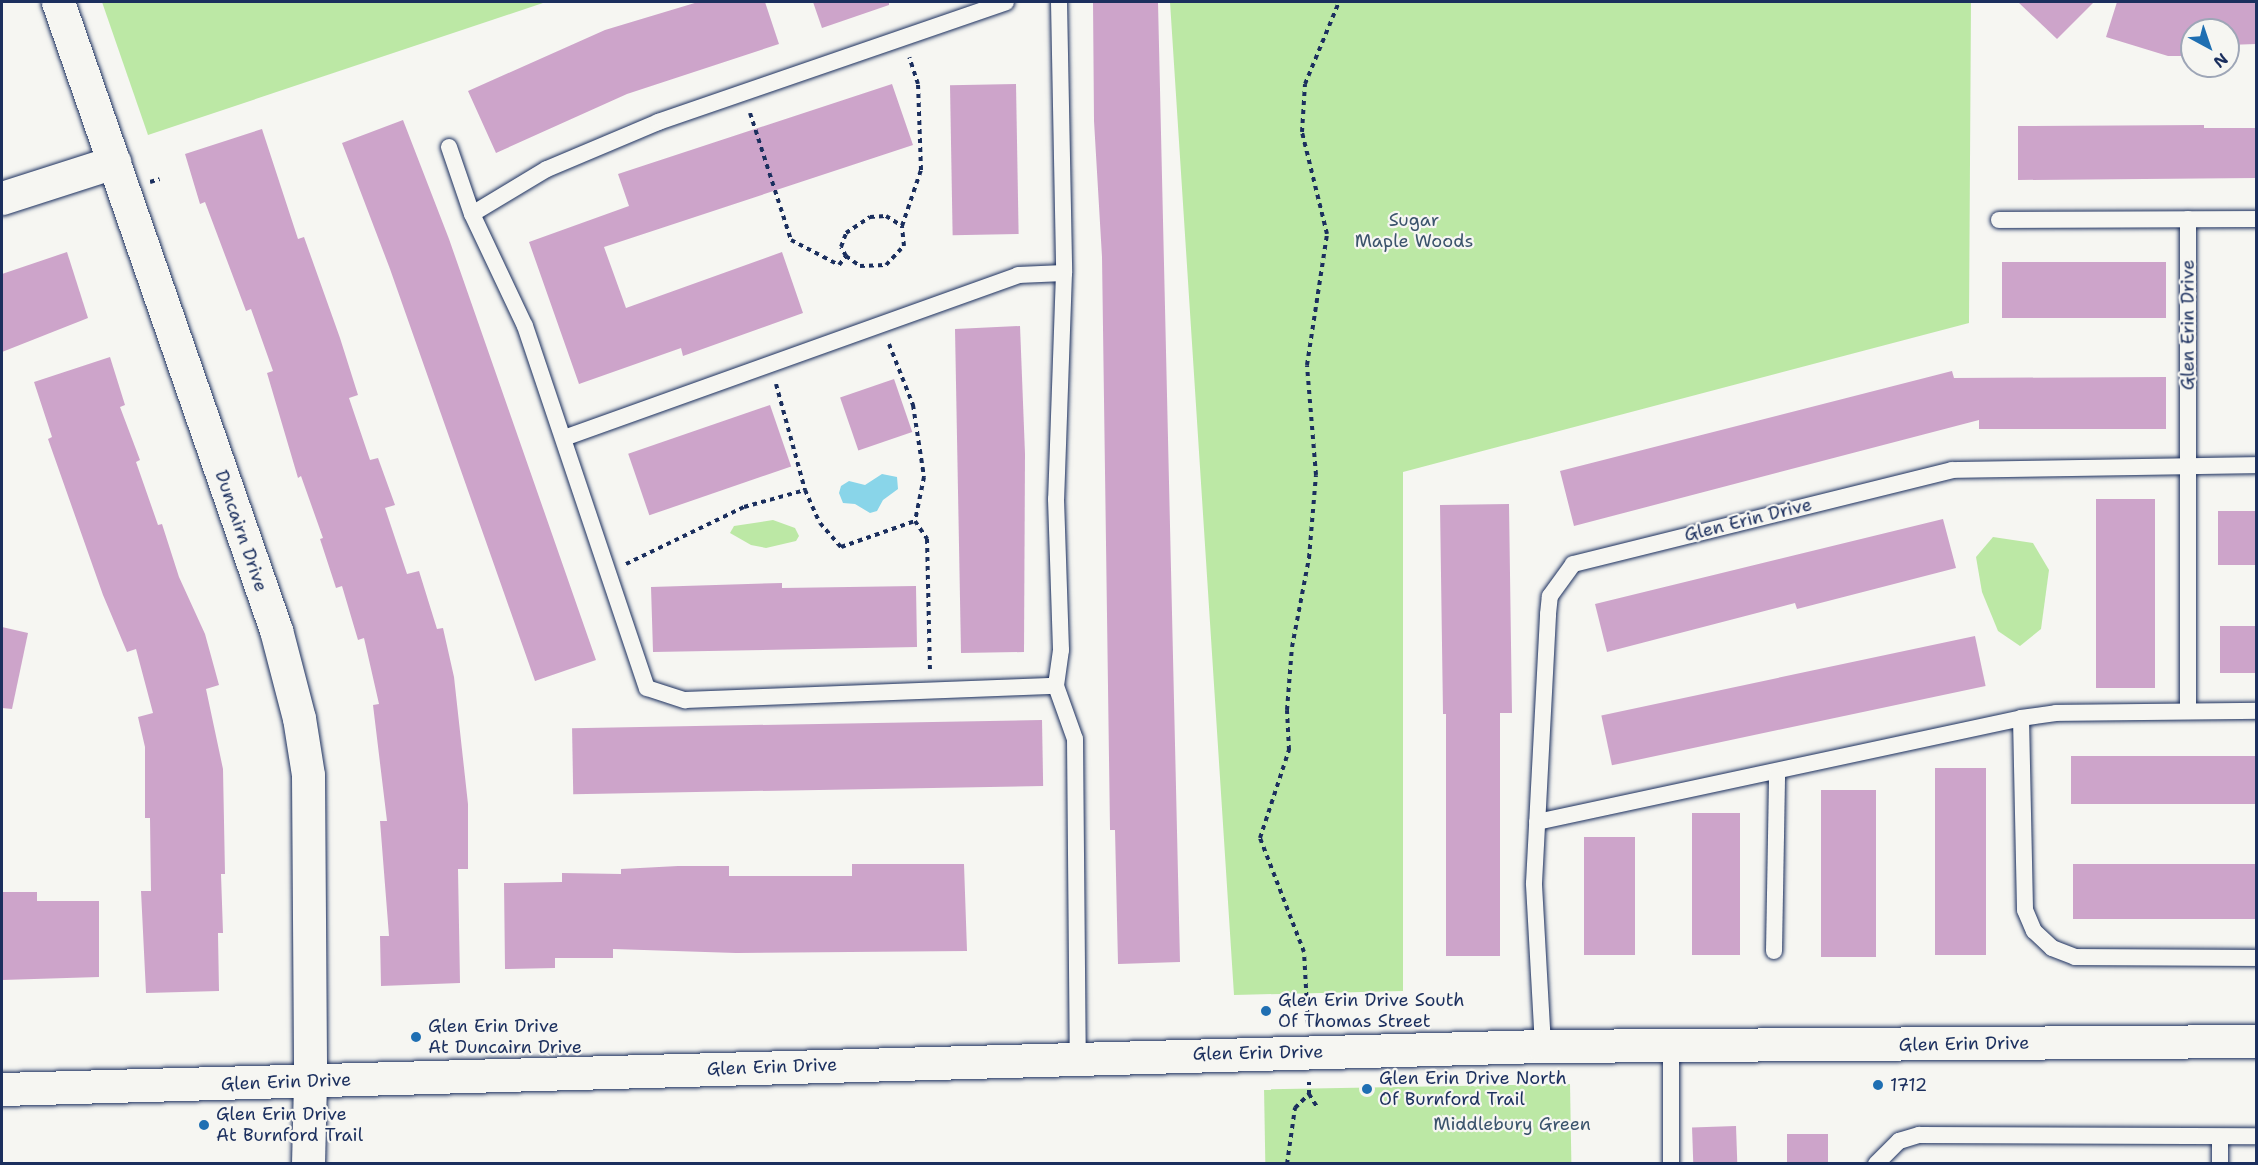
<!DOCTYPE html>
<style>
body{margin:0}
#map{position:relative;width:2258px;height:1165px;overflow:hidden;background:#f6f6f2;font-family:"Shantell Sans",sans-serif}
div>[style]{position:absolute}
[style*='--x']{left:calc(var(--x)*1px);top:calc(var(--y)*1px);width:calc(var(--w)*1px);rotate:calc(var(--a)*1deg)}
.green>*{inset:0;background:#bce8a5;transform-origin:0 0}
.water>*{inset:0;background:#89d5e9}
.building>*{inset:0;background:#cda4ca;transform-origin:0 0}
.path>*{height:4px;margin-top:-2px;transform-origin:0;background:repeating-linear-gradient(90deg,#1b2f5e 0 4.5px,transparent 0 9px)}
.roads{filter:drop-shadow(0 0 2px #1b2f5e) drop-shadow(0 0 2px #1b2f5e)}
.service>*{height:16px;margin:-8px;padding:0 8px;transform-origin:8px;border-radius:8px;background:#f6f6f2}
.minor>*{height:33px;margin:-16.5px;padding:0 16.5px;transform-origin:16.5px;border-radius:16.5px;background:#f6f6f2}
.tertiary>*{height:33px;margin:-16.5px;padding:0 16.5px;transform-origin:16.5px;border-radius:16.5px;background:#f6f6f2}
.dots>*{width:16px;height:16px;translate:-50% -50%;box-sizing:border-box;border:3px solid #f6f6f2;border-radius:50%}
span{translate:-50% -50%;white-space:nowrap;text-align:center;line-height:1.15;-webkit-text-stroke:4.5px #f6f6f2;paint-order:stroke}
.park-label{font-size:18px;color:#3b546c}
.street-label{font-size:18px;color:#1b2f5e}
.poi-label{font-size:18px;color:#1b2f5e}
.left{translate:0 -50%;text-align:left}
.frame{position:absolute;inset:0;border:3px solid #1b2f5e;pointer-events:none}
.north{position:absolute;left:2180px;top:18px;width:60px;height:60px;box-sizing:border-box;background:#f6f6f2;border:2px solid #9ea6b7;border-radius:50%;rotate:140deg;font-size:16px;font-weight:700;line-height:24px;text-align:center;color:#1b2f5e}
.north::after{content:'';display:block;margin:auto;width:21px;height:27px;background:#1f6fb2;clip-path:polygon(50% 0,100% 100%,50% 72%,0 100%)}
</style>
<div id="map">
<div class="green">
<i style="clip-path:polygon(102px 2px,546px 2px,148px 135px)"></i>
<i style="clip-path:polygon(1170px 2px,1971px 2px,1969px 323px,1403px 472px,1403px 991px,1234px 995px)"></i>
<i style="clip-path:polygon(773px 520px,795px 528px,799px 536px,796px 541px,766px 548px,751px 545px,730px 533px,734px 526px)"></i>
<i style="clip-path:polygon(1993px 537px,2033px 543px,2049px 570px,2041px 629px,2020px 646px,1998px 631px,1982px 592px,1976px 557px)"></i>
<i style="left:1570px;top:1084px;width:79px;height:306px;rotate:89deg"></i>
</div>
<div class="water">
<i style="clip-path:polygon(882px 474px,897px 477px,898px 489px,883px 500px,877px 511px,870px 513px,855px 504px,843px 503px,839px 493px,841px 486px,849px 481px,865px 485px)"></i>
</div>
<div class="building">
<i style="clip-path:polygon(698px 2px,765px 2px,779px 44px,627px 94px,496px 153px,468px 91px,605px 30px)"></i>
<i style="clip-path:polygon(813px 2px,889px 2px,889px 5px,822px 28px)"></i>
<i style="clip-path:polygon(1093px 2px,1158px 2px,1180px 962px,1118px 964px,1115px 830px,1110px 830px,1102px 257px,1094px 121px)"></i>
<i style="clip-path:polygon(2018px 2px,2094px 2px,2057px 39px)"></i>
<i style="clip-path:polygon(2117px 2px,2256px 2px,2256px 44px,2228px 45px,2228px 56px,2228px 30px,2192px 30px,2192px 56px,2168px 56px,2106px 37px)"></i>
<i style="clip-path:polygon(892px 84px,913px 145px,604px 247px,626px 308px,782px 252px,803px 313px,683px 356px,681px 348px,579px 384px,529px 242px,629px 206px,618px 174px)"></i>
<i style="left:1016px;top:84px;width:150px;height:66px;rotate:89deg"></i>
<i style="clip-path:polygon(403px 120px,449px 239px,596px 660px,535px 681px,390px 269px,342px 143px)"></i>
<i style="clip-path:polygon(2204px 125px,2204px 128px,2256px 128px,2256px 178px,2018px 180px,2018px 126px)"></i>
<i style="clip-path:polygon(262px 129px,298px 239px,304px 237px,340px 338px,358px 395px,349px 398px,370px 460px,378px 458px,395px 505px,385px 508px,407px 574px,419px 571px,437px 629px,443px 628px,454px 677px,468px 804px,468px 869px,458px 869px,460px 983px,381px 986px,380px 936px,389px 936px,380px 821px,387px 821px,373px 705px,379px 704px,364px 638px,358px 640px,342px 586px,336px 588px,320px 539px,323px 538px,301px 476px,298px 478px,267px 373px,273px 371px,251px 309px,246px 311px,205px 202px,200px 204px,185px 154px)"></i>
<i style="clip-path:polygon(67px 252px,88px 318px,2px 352px,2px 274px)"></i>
<i style="left:2166px;top:262px;width:56px;height:164px;rotate:90deg"></i>
<i style="clip-path:polygon(1020px 326px,1025px 454px,1024px 652px,961px 653px,955px 329px)"></i>
<i style="clip-path:polygon(110px 357px,125px 405px,120px 407px,140px 460px,136px 462px,158px 525px,162px 524px,179px 577px,205px 634px,219px 685px,206px 689px,223px 769px,225px 874px,221px 874px,223px 933px,218px 933px,219px 991px,146px 993px,141px 891px,151px 891px,150px 818px,145px 818px,145px 747px,138px 717px,153px 713px,136px 649px,127px 652px,103px 595px,48px 439px,52px 437px,34px 382px)"></i>
<i style="clip-path:polygon(1952px 371px,1954px 378px,2166px 377px,2166px 429px,1979px 429px,1979px 420px,1574px 526px,1560px 471px)"></i>
<i style="left:894px;top:379px;width:56px;height:57px;rotate:71deg"></i>
<i style="left:770px;top:405px;width:65px;height:150px;rotate:71deg"></i>
<i style="left:2096px;top:499px;width:59px;height:189px"></i>
<i style="clip-path:polygon(1509px 504px,1512px 713px,1500px 713px,1500px 956px,1446px 956px,1446px 714px,1443px 714px,1440px 505px)"></i>
<i style="left:2218px;top:511px;width:38px;height:54px"></i>
<i style="clip-path:polygon(1943px 519px,1956px 568px,1797px 609px,1795px 603px,1607px 652px,1595px 604px)"></i>
<i style="clip-path:polygon(782px 583px,782px 588px,916px 586px,917px 647px,653px 652px,651px 587px)"></i>
<i style="left:2220px;top:626px;width:36px;height:47px"></i>
<i style="clip-path:polygon(2px 627px,28px 633px,12px 709px,2px 708px)"></i>
<i style="left:1975px;top:636px;width:51px;height:382px;rotate:78deg"></i>
<i style="left:1042px;top:720px;width:66px;height:470px;rotate:89deg"></i>
<i style="left:2071px;top:756px;width:185px;height:48px"></i>
<i style="left:1935px;top:768px;width:51px;height:187px"></i>
<i style="left:1876px;top:790px;width:167px;height:55px;rotate:90deg"></i>
<i style="left:1692px;top:813px;width:48px;height:142px"></i>
<i style="left:1584px;top:837px;width:51px;height:118px"></i>
<i style="clip-path:polygon(852px 864px,964px 864px,967px 951px,736px 953px,613px 949px,613px 958px,555px 958px,555px 968px,505px 969px,504px 883px,562px 882px,562px 873px,621px 874px,621px 869px,678px 866px,729px 866px,729px 876px,852px 876px)"></i>
<i style="left:2073px;top:864px;width:183px;height:55px"></i>
<i style="clip-path:polygon(2px 892px,37px 892px,37px 901px,99px 901px,99px 977px,2px 980px)"></i>
<i style="left:1736px;top:1126px;width:38px;height:44px;rotate:88deg"></i>
<i style="left:1787px;top:1134px;width:41px;height:30px"></i>
</div>
<div class="path">
<i style="--x:750;--y:113;--w:133;--a:72.1"></i>
<i style="--x:791;--y:240;--w:54;--a:27.5"></i>
<i style="--x:839;--y:265;--w:11;--a:-52"></i>
<i style="--x:846;--y:256;--w:17;--a:36"></i>
<i style="--x:860;--y:266;--w:26;--a:-2"></i>
<i style="--x:886;--y:265;--w:26;--a:-47"></i>
<i style="--x:904;--y:246;--w:20;--a:-96"></i>
<i style="--x:902;--y:226;--w:59;--a:-71.3"></i>
<i style="--x:921;--y:170;--w:86;--a:-92"></i>
<i style="--x:918;--y:84;--w:28;--a:-108"></i>
<i style="--x:150;--y:182;--w:10;--a:-17"></i>
<i style="--x:846;--y:256;--w:10;--a:-119"></i>
<i style="--x:841;--y:247;--w:15;--a:-70"></i>
<i style="--x:846;--y:233;--w:29;--a:-34"></i>
<i style="--x:870;--y:217;--w:16;--a:-4"></i>
<i style="--x:886;--y:216;--w:19;--a:32"></i>
<i style="--x:889;--y:344;--w:66;--a:68.5"></i>
<i style="--x:913;--y:405;--w:73;--a:81.3"></i>
<i style="--x:924;--y:477;--w:45;--a:101.6"></i>
<i style="--x:915;--y:521;--w:22;--a:56"></i>
<i style="--x:927;--y:539;--w:130;--a:88.7"></i>
<i style="--x:776;--y:384;--w:110;--a:74.7"></i>
<i style="--x:626;--y:564;--w:131;--a:-25.8"></i>
<i style="--x:744;--y:507;--w:63;--a:-15.6"></i>
<i style="--x:805;--y:490;--w:36;--a:66"></i>
<i style="--x:820;--y:523;--w:32;--a:49"></i>
<i style="--x:841;--y:547;--w:78;--a:-19.4"></i>
<i style="--x:1308;--y:1024;--w:72;--a:-93.2"></i>
<i style="--x:1304;--y:952;--w:122;--a:-111.1"></i>
<i style="--x:1260;--y:838;--w:93;--a:-71.8"></i>
<i style="--x:1289;--y:750;--w:40;--a:-92.9"></i>
<i style="--x:1287;--y:710;--w:63;--a:-85.5"></i>
<i style="--x:1292;--y:647;--w:91;--a:-79.2"></i>
<i style="--x:1309;--y:558;--w:83;--a:-85.2"></i>
<i style="--x:1316;--y:475;--w:110;--a:-94.7"></i>
<i style="--x:1307;--y:365;--w:133;--a:-81.3"></i>
<i style="--x:1327;--y:234;--w:105;--a:-103.8"></i>
<i style="--x:1302;--y:132;--w:48;--a:-86.4"></i>
<i style="--x:1305;--y:84;--w:89;--a:-67.5"></i>
<i style="--x:1309;--y:1094;--w:15;--a:58"></i>
<i style="--x:1287;--y:1164;--w:57;--a:-81.9"></i>
<i style="--x:1295;--y:1108;--w:20;--a:-45"></i>
<i style="--x:1309;--y:1094;--w:12;--a:-90"></i>
</div>
<div class="roads">
<div class="service">
<i style="--x:1059;--y:2;--w:271;--a:88.9"></i>
<i style="--x:1064;--y:273;--w:226;--a:92"></i>
<i style="--x:1056;--y:499;--w:151;--a:88.1"></i>
<i style="--x:1061;--y:650;--w:36;--a:98"></i>
<i style="--x:1056;--y:686;--w:56;--a:70.3"></i>
<i style="--x:1075;--y:739;--w:318;--a:89.5"></i>
<i style="--x:449;--y:147;--w:71;--a:71.1"></i>
<i style="--x:472;--y:214;--w:124;--a:64.7"></i>
<i style="--x:525;--y:326;--w:382;--a:71.4"></i>
<i style="--x:647;--y:688;--w:40;--a:18"></i>
<i style="--x:685;--y:700;--w:371;--a:-2.2"></i>
<i style="--x:472;--y:214;--w:87;--a:-31"></i>
<i style="--x:547;--y:169;--w:121;--a:-22.9"></i>
<i style="--x:658;--y:122;--w:368;--a:-19"></i>
<i style="--x:1999;--y:220;--w:257;--a:-0.2"></i>
<i style="--x:564;--y:438;--w:482;--a:-19.7"></i>
<i style="--x:1018;--y:275;--w:46;--a:-2.5"></i>
<i style="--x:2188;--y:711;--w:492;--a:-90"></i>
<i style="--x:2021;--y:718;--w:192;--a:88.8"></i>
<i style="--x:2025;--y:910;--w:23;--a:67"></i>
<i style="--x:2034;--y:931;--w:25;--a:43"></i>
<i style="--x:2052;--y:948;--w:25;--a:21"></i>
<i style="--x:2075;--y:957;--w:181;--a:0.3"></i>
<i style="--x:1537;--y:822;--w:495;--a:-12.1"></i>
<i style="--x:2021;--y:718;--w:35;--a:-8"></i>
<i style="--x:2056;--y:713;--w:200;--a:-0.6"></i>
<i style="--x:1774;--y:951;--w:178;--a:-89"></i>
<i style="--x:1543;--y:1046;--w:163;--a:-93.2"></i>
<i style="--x:1534;--y:883;--w:269;--a:-87"></i>
<i style="--x:1548;--y:614;--w:18;--a:-84"></i>
<i style="--x:1550;--y:596;--w:39;--a:-54"></i>
<i style="--x:1573;--y:564;--w:390;--a:-13.9"></i>
<i style="--x:1952;--y:470;--w:304;--a:-0.9"></i>
<i style="--x:1671;--y:1048;--w:116;--a:90"></i>
<i style="--x:1876;--y:1164;--w:33;--a:-45"></i>
<i style="--x:1899;--y:1141;--w:21;--a:-17"></i>
<i style="--x:1919;--y:1135;--w:337;--a:0.2"></i>
<i style="--x:2220;--y:1164;--w:27;--a:-90"></i>
</div>
<div class="minor">
<i style="--x:2;--y:198;--w:118;--a:-17.8"></i>
<i style="--x:308;--y:1164;--w:82;--a:-88.6"></i>
</div>
<div class="tertiary">
<i style="--x:58;--y:2;--w:665;--a:70.86"></i>
<i style="--x:276;--y:630;--w:91;--a:75.4"></i>
<i style="--x:299;--y:718;--w:58;--a:81"></i>
<i style="--x:308;--y:775;--w:307;--a:89.6"></i>
<i style="--x:2;--y:1089;--w:1542;--a:-1.6"></i>
<i style="--x:1543;--y:1046;--w:713;--a:-0.4"></i>
</div>
</div>
<div class="dots">
<i style="left:1266px;top:1011px;background:#1f6fb2"></i>
<i style="left:416px;top:1037px;background:#1f6fb2"></i>
<i style="left:1878px;top:1085px;background:#1f6fb2"></i>
<i style="left:1367px;top:1089px;background:#1f6fb2"></i>
<i style="left:204px;top:1125px;background:#1f6fb2"></i>
</div>
<div class="park-label">
<span style="left:1414px;top:231px">Sugar<br>Maple Woods</span>
<span style="left:1512px;top:1124px">Middlebury Green</span>
</div>
<div class="street-label">
<span style="left:2188px;top:325px;rotate:-90deg">Glen Erin Drive</span>
<span style="left:1748px;top:520px;rotate:-14deg">Glen Erin Drive</span>
<span style="left:241px;top:531px;rotate:71deg">Duncairn Drive</span>
<span style="left:1964px;top:1044px;rotate:-1deg">Glen Erin Drive</span>
<span style="left:1258px;top:1053px;rotate:-1deg">Glen Erin Drive</span>
<span style="left:772px;top:1067px;rotate:-2deg">Glen Erin Drive</span>
<span style="left:286px;top:1082px;rotate:-2deg">Glen Erin Drive</span>
</div>
<div class="poi-label">
<span class="left" style="left:1278px;top:1011px">Glen Erin Drive South<br>Of Thomas Street</span>
<span class="left" style="left:428px;top:1037px">Glen Erin Drive<br>At Duncairn Drive</span>
<span class="left" style="left:1379px;top:1089px">Glen Erin Drive North<br>Of Burnford Trail</span>
<span class="left" style="left:1890px;top:1085px">1712</span>
<span class="left" style="left:216px;top:1125px">Glen Erin Drive<br>At Burnford Trail</span>
</div>
<div class="frame"></div>
<div class="north">N</div>
</div>
